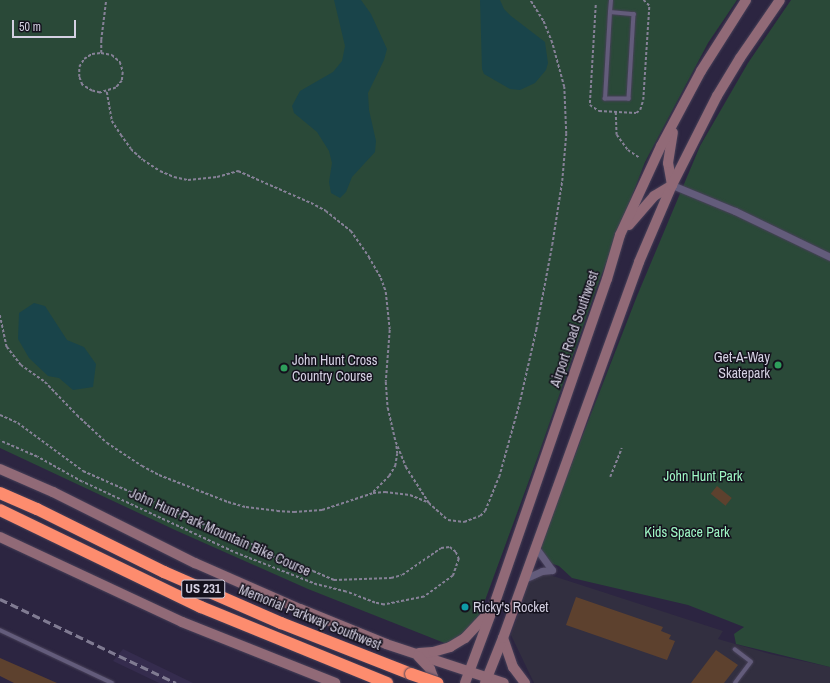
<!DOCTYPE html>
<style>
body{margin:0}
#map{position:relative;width:830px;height:683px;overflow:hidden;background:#2c2541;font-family:"Archivo Narrow",sans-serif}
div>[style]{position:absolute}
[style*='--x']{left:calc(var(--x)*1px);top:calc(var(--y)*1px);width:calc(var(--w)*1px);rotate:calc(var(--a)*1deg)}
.commercial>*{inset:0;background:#322f40}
.built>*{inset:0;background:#352c4e}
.green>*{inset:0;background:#2a4938}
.water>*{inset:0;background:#19444a}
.building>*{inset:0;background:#5d412e;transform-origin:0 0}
.path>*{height:1.5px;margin-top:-0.75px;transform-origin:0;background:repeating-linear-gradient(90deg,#868197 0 3px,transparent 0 5px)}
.roads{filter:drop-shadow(0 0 1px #474058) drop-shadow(0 0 1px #474058)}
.lane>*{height:3.5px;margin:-1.75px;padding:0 1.75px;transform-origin:1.75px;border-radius:1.75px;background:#635c7b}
.street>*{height:7px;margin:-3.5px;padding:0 3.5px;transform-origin:3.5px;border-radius:3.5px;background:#635c7b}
.secondary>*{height:10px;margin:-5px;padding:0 5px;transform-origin:5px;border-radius:5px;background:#916a77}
.highway>*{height:12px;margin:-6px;padding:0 6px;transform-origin:6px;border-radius:6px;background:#fd8c6e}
.rail>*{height:2.5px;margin-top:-1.25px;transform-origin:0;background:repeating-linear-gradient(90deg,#807b92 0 8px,transparent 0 12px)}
.bridges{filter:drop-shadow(0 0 1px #474058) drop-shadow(0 0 1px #474058)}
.highway-bridge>*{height:12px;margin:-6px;padding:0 6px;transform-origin:6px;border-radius:6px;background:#fd8c6e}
.dots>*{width:11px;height:11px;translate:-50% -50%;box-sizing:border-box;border:2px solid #14111d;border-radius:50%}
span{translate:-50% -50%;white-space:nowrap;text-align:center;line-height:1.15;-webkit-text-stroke:3px #14111d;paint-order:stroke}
.shield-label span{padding:1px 3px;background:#14111d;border:1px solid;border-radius:3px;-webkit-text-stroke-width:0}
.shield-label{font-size:13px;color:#d4d0e2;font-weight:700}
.street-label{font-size:14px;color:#d4d0e2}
.poi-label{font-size:14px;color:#d4d0e2}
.right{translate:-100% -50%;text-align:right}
.left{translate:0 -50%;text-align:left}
.park-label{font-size:14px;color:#9ef6c4}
.scale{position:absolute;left:12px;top:20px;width:64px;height:18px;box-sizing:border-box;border:2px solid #d4d0e2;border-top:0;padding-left:5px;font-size:12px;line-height:14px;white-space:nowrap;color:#d4d0e2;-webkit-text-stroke:3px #14111d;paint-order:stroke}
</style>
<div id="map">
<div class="commercial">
<i style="clip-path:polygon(547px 574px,723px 631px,718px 639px,770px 654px,830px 667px,830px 683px,534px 683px,511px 635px,528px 584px,535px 576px)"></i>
</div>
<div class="built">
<i style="clip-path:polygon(123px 649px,193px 683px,159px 683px,113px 661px)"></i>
</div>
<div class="green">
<i style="clip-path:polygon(0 0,737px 0,708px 43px,645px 162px,597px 287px,538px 456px,480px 614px,476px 623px,467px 633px,447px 644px,308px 589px,175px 530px,0 448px)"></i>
<i style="clip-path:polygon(791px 0,830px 0,830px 667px,736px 644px,734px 634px,744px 627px,688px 605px,572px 578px,559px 566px,550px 563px,544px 556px,541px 547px,550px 519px,637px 296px,700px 146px,748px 63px)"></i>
</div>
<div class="water">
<i style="clip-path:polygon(334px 0,361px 0,371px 14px,387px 49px,384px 60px,368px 93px,369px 110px,376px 141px,375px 152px,352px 177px,346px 192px,340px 198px,331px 193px,329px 182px,332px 163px,329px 151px,317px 132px,294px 113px,292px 106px,300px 91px,333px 72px,342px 61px,345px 46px)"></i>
<i style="clip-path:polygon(480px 0,500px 0,504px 9px,511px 16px,545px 42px,548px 63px,546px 70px,535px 83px,520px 90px,510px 89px,484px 74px,482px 69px)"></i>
<i style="clip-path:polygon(34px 303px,45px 306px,67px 340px,84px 347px,96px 364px,93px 387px,73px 390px,59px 378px,48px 376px,29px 358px,18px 339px,19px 313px)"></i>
</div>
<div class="building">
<i style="left:717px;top:486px;width:19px;height:10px;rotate:39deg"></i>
<i style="clip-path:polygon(576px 597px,663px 627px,661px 631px,671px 635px,669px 639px,675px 641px,667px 660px,566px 625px)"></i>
<i style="clip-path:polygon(716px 650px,738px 665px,724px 683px,691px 683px)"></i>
<i style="clip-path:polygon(0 658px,57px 683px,14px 683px,0 676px)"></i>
</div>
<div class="path">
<i style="--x:596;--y:5;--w:100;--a:93.4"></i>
<i style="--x:590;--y:105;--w:11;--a:34"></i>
<i style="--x:599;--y:111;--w:37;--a:3"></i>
<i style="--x:636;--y:113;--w:5;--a:-37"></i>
<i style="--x:640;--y:110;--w:10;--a:-73"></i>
<i style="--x:643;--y:100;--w:94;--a:-86.3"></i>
<i style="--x:649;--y:6;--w:8;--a:-135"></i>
<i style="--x:101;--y:53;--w:11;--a:10"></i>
<i style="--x:112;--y:55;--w:11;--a:41"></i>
<i style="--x:120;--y:62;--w:10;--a:73"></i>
<i style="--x:123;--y:72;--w:9;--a:96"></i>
<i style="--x:122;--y:81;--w:9;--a:131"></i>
<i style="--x:116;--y:88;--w:17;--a:163"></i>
<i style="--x:100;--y:93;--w:8;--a:-166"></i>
<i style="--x:92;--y:91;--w:12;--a:-149"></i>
<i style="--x:82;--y:85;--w:9;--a:-111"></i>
<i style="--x:79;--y:77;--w:10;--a:-90"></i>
<i style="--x:79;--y:67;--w:9;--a:-58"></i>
<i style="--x:84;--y:59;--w:9;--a:-32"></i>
<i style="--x:92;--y:54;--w:9;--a:-6"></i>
<i style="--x:101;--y:53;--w:13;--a:-90"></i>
<i style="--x:101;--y:40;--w:40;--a:-82.9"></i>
<i style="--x:107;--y:92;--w:29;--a:80"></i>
<i style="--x:112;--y:121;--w:17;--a:57"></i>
<i style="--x:121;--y:135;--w:17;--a:54"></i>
<i style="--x:131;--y:149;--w:16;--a:43"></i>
<i style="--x:143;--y:160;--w:20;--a:33"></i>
<i style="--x:160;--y:171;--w:15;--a:23"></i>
<i style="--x:174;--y:177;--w:14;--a:12"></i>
<i style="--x:188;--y:180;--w:29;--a:-6"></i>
<i style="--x:217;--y:177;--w:22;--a:-16"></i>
<i style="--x:238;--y:171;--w:80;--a:23.7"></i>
<i style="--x:311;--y:203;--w:17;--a:28"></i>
<i style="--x:326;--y:211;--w:32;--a:39"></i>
<i style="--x:351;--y:231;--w:32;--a:55"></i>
<i style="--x:369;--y:257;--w:24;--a:60"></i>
<i style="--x:381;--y:278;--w:15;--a:70"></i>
<i style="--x:386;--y:292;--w:38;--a:84"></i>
<i style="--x:390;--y:330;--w:52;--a:94.4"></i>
<i style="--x:386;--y:382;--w:26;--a:86"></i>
<i style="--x:388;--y:408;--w:35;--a:77"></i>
<i style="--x:396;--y:442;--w:27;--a:68"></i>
<i style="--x:406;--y:467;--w:43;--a:57.4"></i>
<i style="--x:429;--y:503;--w:25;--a:42"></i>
<i style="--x:448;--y:520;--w:16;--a:7"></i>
<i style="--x:464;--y:522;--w:17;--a:-21"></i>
<i style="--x:480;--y:516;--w:7;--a:-45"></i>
<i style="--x:485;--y:511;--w:37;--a:-68"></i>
<i style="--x:499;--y:477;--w:75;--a:-74.5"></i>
<i style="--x:519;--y:405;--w:77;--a:-77.2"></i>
<i style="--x:536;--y:330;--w:86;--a:-79.3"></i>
<i style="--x:552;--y:245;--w:65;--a:-81.1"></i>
<i style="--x:562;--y:181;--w:47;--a:-85.1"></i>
<i style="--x:566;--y:134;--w:47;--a:-92.4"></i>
<i style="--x:564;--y:87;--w:46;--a:-105.3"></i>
<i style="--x:552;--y:43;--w:24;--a:-112"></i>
<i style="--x:543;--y:21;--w:25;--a:-122"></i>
<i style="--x:616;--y:112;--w:23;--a:88"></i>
<i style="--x:617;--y:135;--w:19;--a:54"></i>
<i style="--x:628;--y:150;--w:14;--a:34"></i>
<i style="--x:0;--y:315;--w:33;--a:78"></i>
<i style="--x:7;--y:347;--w:23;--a:52"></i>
<i style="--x:21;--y:365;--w:29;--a:35"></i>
<i style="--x:45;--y:382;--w:46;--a:45.9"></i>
<i style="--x:77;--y:415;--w:41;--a:43"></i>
<i style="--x:107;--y:443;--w:42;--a:33.3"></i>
<i style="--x:142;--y:466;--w:19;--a:28"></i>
<i style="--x:159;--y:475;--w:74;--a:21.4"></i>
<i style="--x:228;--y:502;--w:19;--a:16"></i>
<i style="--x:246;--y:507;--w:31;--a:7"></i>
<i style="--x:277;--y:511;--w:17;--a:3"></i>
<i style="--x:294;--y:512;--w:28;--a:-4"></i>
<i style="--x:322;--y:510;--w:54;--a:-18.4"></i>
<i style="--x:373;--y:493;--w:12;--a:-5"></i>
<i style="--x:385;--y:492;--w:25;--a:7"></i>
<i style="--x:410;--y:495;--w:18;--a:22"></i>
<i style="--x:0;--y:415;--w:20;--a:24"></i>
<i style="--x:18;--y:423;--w:81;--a:36.4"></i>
<i style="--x:83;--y:471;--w:158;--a:23.8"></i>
<i style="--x:228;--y:535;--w:34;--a:21"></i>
<i style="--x:260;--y:547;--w:39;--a:35"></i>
<i style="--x:292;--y:569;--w:21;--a:5"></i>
<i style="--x:313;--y:571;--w:23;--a:23"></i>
<i style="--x:334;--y:580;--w:57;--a:-2"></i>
<i style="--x:391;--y:578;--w:11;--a:-15"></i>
<i style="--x:402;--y:575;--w:47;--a:-34.7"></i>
<i style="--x:441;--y:548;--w:9;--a:-6"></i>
<i style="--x:450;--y:547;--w:8;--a:40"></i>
<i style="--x:456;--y:552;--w:8;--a:67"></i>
<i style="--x:459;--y:559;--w:18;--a:109"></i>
<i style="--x:453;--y:576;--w:36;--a:144"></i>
<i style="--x:424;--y:597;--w:41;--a:168.7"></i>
<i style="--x:384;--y:605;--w:9;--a:-167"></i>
<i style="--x:375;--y:603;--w:31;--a:-159"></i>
<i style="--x:346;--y:592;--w:30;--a:-166"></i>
<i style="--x:317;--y:585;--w:90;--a:-158.6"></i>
<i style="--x:233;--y:552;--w:166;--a:-155.1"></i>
<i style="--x:82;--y:482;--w:51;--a:-150.9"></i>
<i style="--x:37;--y:457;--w:40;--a:-156.6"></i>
<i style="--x:610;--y:477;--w:31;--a:-68"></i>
<i style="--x:373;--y:492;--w:23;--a:-45"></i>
<i style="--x:389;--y:476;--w:12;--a:-59"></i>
<i style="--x:395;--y:466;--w:12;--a:-81"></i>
<i style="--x:397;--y:454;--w:10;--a:-96"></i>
</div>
<div class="roads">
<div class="lane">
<i style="--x:610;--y:12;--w:24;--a:5"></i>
<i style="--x:634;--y:14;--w:85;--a:93.4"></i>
<i style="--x:629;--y:99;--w:24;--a:180"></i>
<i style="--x:605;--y:99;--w:87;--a:-86.7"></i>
<i style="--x:610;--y:12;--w:12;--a:-85"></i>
<i style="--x:0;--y:630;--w:124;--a:25.3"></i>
<i style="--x:735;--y:683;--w:26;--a:-53"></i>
<i style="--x:751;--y:662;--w:20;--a:-143"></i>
</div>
<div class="street">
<i style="--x:672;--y:185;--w:68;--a:22.4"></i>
<i style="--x:735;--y:211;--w:106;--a:25.8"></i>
<i style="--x:524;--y:579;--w:20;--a:-24"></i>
<i style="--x:542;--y:571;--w:10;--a:-6"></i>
<i style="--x:552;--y:570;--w:29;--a:-126"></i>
</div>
<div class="secondary">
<i style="--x:672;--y:185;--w:22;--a:-100"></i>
<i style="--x:668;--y:163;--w:31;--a:-81"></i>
<i style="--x:629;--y:225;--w:38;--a:-49"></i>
<i style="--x:654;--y:196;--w:21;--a:-31"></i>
<i style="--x:0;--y:469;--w:58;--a:23.5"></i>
<i style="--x:53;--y:492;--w:159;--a:26.6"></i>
<i style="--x:195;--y:563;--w:115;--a:23.7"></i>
<i style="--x:300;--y:609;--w:93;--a:22.1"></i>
<i style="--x:386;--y:644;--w:124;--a:18.3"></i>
<i style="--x:0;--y:537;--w:201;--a:25"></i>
<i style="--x:182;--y:622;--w:165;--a:21.7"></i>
<i style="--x:503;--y:638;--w:31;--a:71"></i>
<i style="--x:513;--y:667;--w:20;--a:53"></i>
<i style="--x:419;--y:653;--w:14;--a:-4"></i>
<i style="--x:433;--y:652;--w:18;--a:-16"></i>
<i style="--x:450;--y:647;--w:17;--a:-31"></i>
<i style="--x:465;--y:638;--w:35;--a:-47"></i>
<i style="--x:418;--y:656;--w:18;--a:47"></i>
<i style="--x:430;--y:669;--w:9;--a:69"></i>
<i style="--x:433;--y:677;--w:6;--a:99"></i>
<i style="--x:465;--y:683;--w:80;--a:-69.5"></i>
<i style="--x:493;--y:608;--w:348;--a:-70.9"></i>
<i style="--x:607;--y:279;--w:46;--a:-73.5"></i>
<i style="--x:620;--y:235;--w:98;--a:-65.3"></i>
<i style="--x:661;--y:146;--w:85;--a:-61.9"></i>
<i style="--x:701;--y:71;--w:84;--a:-57.6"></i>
<i style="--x:485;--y:683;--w:48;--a:-68.2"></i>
<i style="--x:503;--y:638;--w:400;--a:-70.1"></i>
<i style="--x:639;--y:262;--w:84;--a:-66.8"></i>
<i style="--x:672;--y:185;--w:100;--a:-63.2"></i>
<i style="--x:717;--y:96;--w:44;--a:-58.8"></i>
<i style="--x:740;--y:58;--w:70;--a:-55.4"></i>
</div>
<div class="highway">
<i style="--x:0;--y:493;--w:40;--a:23.4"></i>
<i style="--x:37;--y:509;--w:142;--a:26.4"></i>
<i style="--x:164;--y:572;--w:128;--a:23.6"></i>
<i style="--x:281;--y:623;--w:140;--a:21.4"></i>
<i style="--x:0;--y:510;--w:223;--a:25.8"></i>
<i style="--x:201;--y:607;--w:201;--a:22.2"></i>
</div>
</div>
<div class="rail">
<i style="--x:0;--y:599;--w:195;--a:25.5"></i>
</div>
<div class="bridges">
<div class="highway-bridge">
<i style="--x:411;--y:674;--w:28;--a:19"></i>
</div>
</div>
<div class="dots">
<i style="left:778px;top:365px;background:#2e9e5b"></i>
<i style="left:284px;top:368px;background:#2e9e5b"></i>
<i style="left:465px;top:607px;background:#0f9aa8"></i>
</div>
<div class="shield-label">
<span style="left:203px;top:589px">US 231</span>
</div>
<div class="street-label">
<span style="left:574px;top:329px;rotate:-71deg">Airport Road Southwest</span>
<span style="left:220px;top:532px;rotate:24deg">John Hunt Park Mountain Bike Course</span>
<span style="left:310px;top:617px;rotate:22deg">Memorial Parkway Southwest</span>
</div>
<div class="poi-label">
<span class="right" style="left:770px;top:365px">Get-A-Way<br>Skatepark</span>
<span class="left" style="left:292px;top:368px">John Hunt Cross<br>Country Course</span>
<span class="left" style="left:473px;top:607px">Ricky's Rocket</span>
</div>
<div class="park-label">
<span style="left:703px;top:476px">John Hunt Park</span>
<span style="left:687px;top:532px">Kids Space Park</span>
</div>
<div class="scale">50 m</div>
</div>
